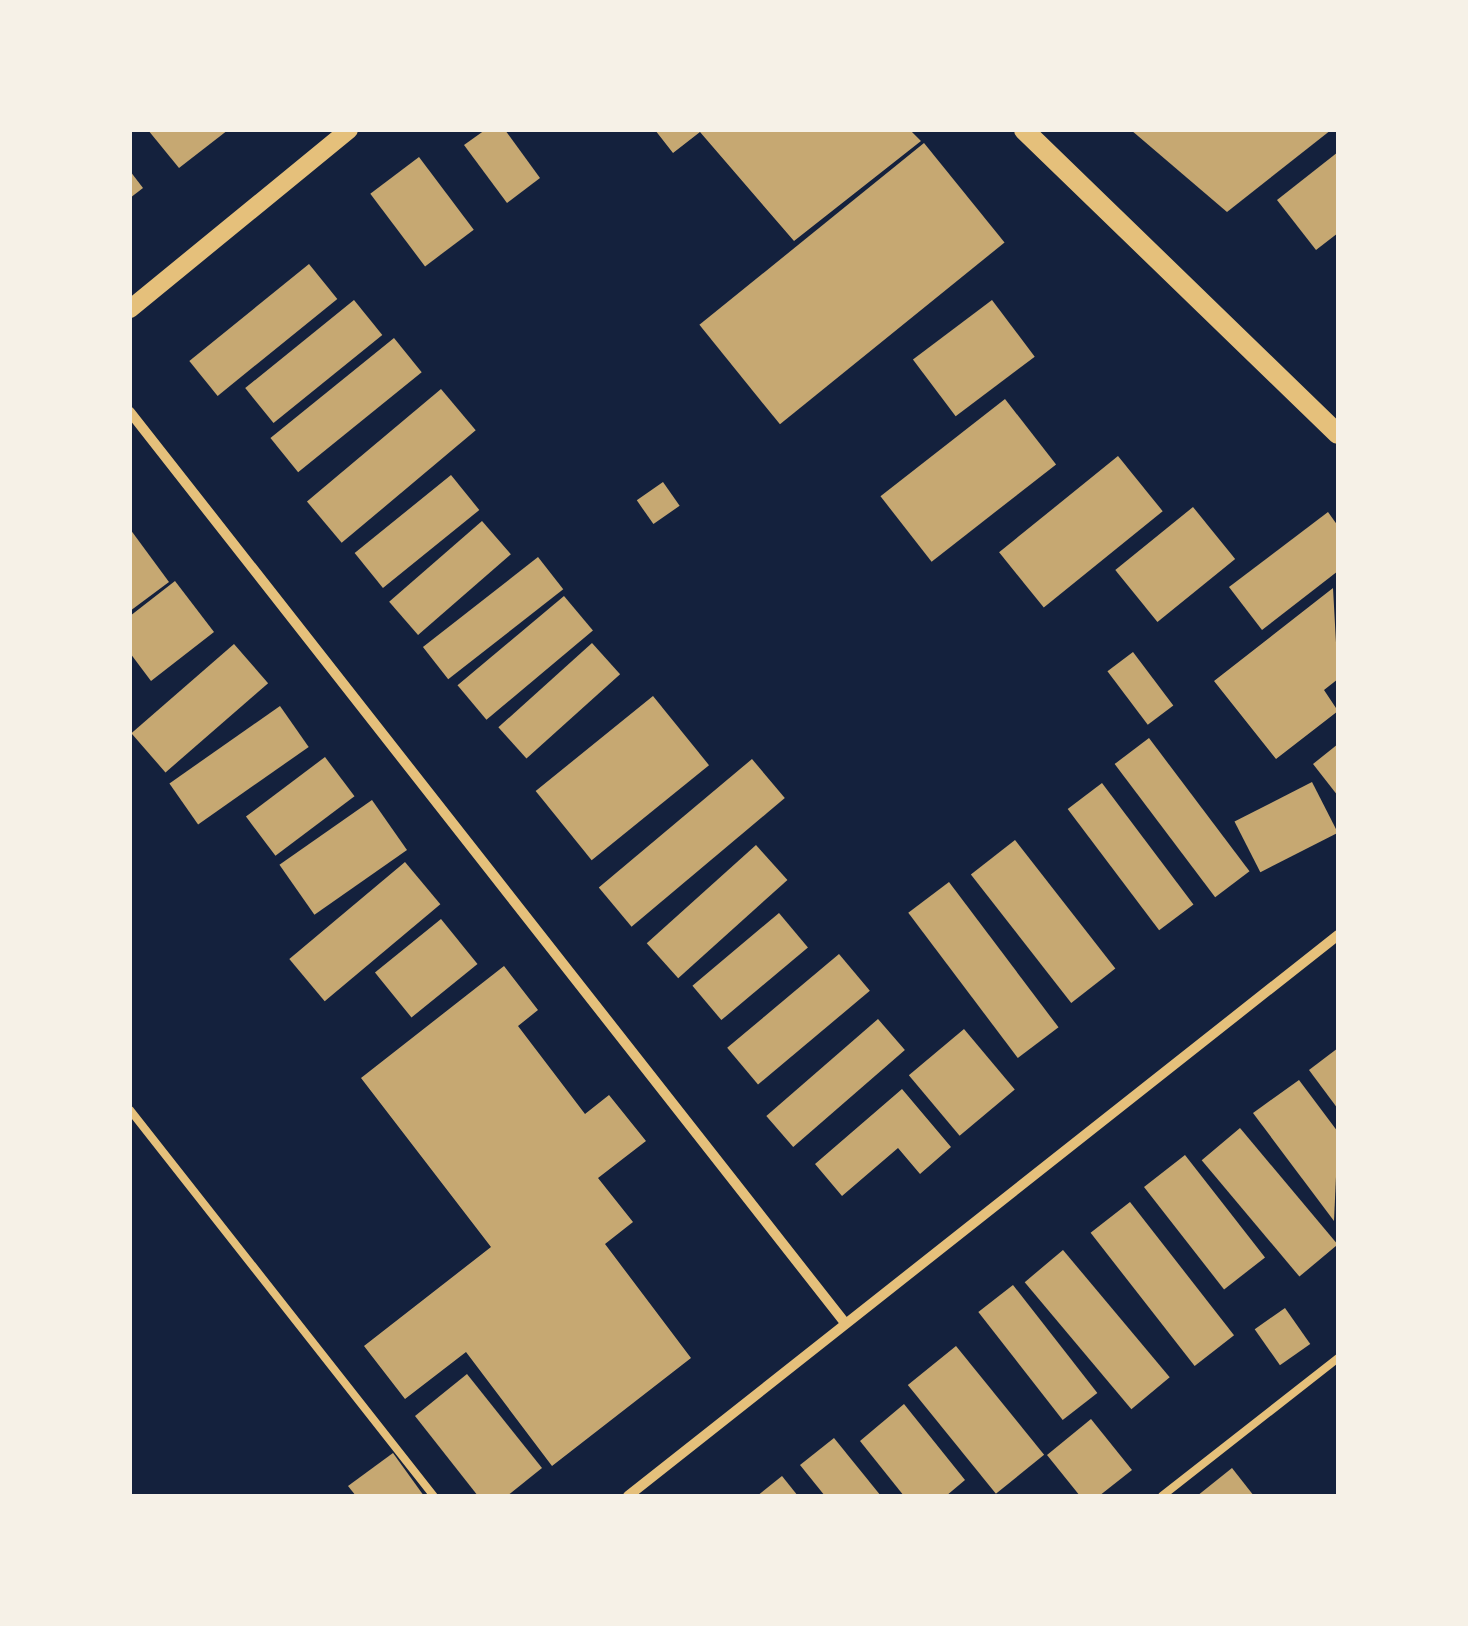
<!DOCTYPE html>
<style>
body{margin:0}
#map{position:relative;width:1468px;height:1626px;overflow:hidden;background:#14213d;font-family:Poppins,sans-serif}
div>[style]{position:absolute}
[style*='--x']{left:calc(var(--x)*1px);top:calc(var(--y)*1px);width:calc(var(--w)*1px);rotate:calc(var(--a)*1deg)}
.building>*{inset:0;background:#c6a872;transform-origin:0 0}
.service>*{height:8px;margin:-4px;padding:0 4px;transform-origin:4px;border-radius:4px;background:#e5c07b}
.minor>*{height:10px;margin:-5px;padding:0 5px;transform-origin:5px;border-radius:5px;background:#e5c07b}
.tertiary>*{height:18px;margin:-9px;padding:0 9px;transform-origin:9px;border-radius:9px;background:#e5c07b}
.secondary>*{height:20px;margin:-10px;padding:0 10px;transform-origin:10px;border-radius:10px;background:#e5c07b}
span{translate:-50% -50%;white-space:nowrap;text-align:center;line-height:1.15;-webkit-text-stroke:9px #f6f1e7;paint-order:stroke}
.frame{position:absolute;inset:0;border:132px solid #f6f1e7;pointer-events:none}
</style>
<div id="map">
<div class="building">
<i style="clip-path:polygon(148px 130px,228px 130px,179px 168px)"></i>
<i style="clip-path:polygon(485px 130px,505px 130px,540px 178px,507px 203px,464px 145px)"></i>
<i style="clip-path:polygon(655px 130px,910px 130px,921px 141px,794px 241px,700px 132px,673px 153px)"></i>
<i style="clip-path:polygon(1131px 130px,1331px 130px,1227px 212px)"></i>
<i style="left:924px;top:143px;width:128px;height:289px;rotate:51deg"></i>
<i style="clip-path:polygon(1338px 152px,1338px 233px,1316px 250px,1277px 200px)"></i>
<i style="left:419px;top:157px;width:91px;height:61px;rotate:53deg"></i>
<i style="clip-path:polygon(130px 171px,143px 188px,130px 198px)"></i>
<i style="left:309px;top:264px;width:45px;height:154px;rotate:51deg"></i>
<i style="left:354px;top:300px;width:45px;height:140px;rotate:51deg"></i>
<i style="left:992px;top:300px;width:71px;height:99px;rotate:53deg"></i>
<i style="left:394px;top:338px;width:44px;height:159px;rotate:51deg"></i>
<i style="left:441px;top:389px;width:54px;height:175px;rotate:50deg"></i>
<i style="left:1005px;top:399px;width:83px;height:158px;rotate:52deg"></i>
<i style="left:1118px;top:456px;width:71px;height:153px;rotate:51deg"></i>
<i style="left:451px;top:475px;width:45px;height:124px;rotate:51deg"></i>
<i style="left:663px;top:482px;width:29px;height:32px;rotate:55deg"></i>
<i style="left:1193px;top:507px;width:67px;height:100px;rotate:51deg"></i>
<i style="clip-path:polygon(1328px 512px,1338px 526px,1338px 571px,1262px 630px,1229px 587px)"></i>
<i style="left:482px;top:521px;width:44px;height:123px;rotate:49deg"></i>
<i style="clip-path:polygon(130px 529px,169px 582px,130px 611px)"></i>
<i style="left:538px;top:557px;width:41px;height:146px;rotate:52deg"></i>
<i style="clip-path:polygon(175px 581px,214px 632px,151px 681px,130px 653px,130px 616px)"></i>
<i style="clip-path:polygon(1333px 588px,1338px 679px,1324px 690px,1338px 711px,1276px 759px,1214px 681px)"></i>
<i style="left:564px;top:596px;width:45px;height:139px;rotate:50deg"></i>
<i style="left:592px;top:643px;width:42px;height:126px;rotate:48deg"></i>
<i style="left:234px;top:644px;width:52px;height:136px;rotate:49deg"></i>
<i style="left:1133px;top:652px;width:67px;height:32px;rotate:53deg"></i>
<i style="left:653px;top:696px;width:89px;height:151px;rotate:51deg"></i>
<i style="left:280px;top:706px;width:50px;height:135px;rotate:55deg"></i>
<i style="left:1149px;top:738px;width:167px;height:43px;rotate:53deg"></i>
<i style="clip-path:polygon(1338px 744px,1338px 796px,1313px 764px)"></i>
<i style="left:325px;top:757px;width:49px;height:99px;rotate:53deg"></i>
<i style="left:752px;top:759px;width:51px;height:200px;rotate:50deg"></i>
<i style="left:1312px;top:782px;width:57px;height:87px;rotate:63deg"></i>
<i style="left:1102px;top:783px;width:152px;height:43px;rotate:53deg"></i>
<i style="left:372px;top:800px;width:61px;height:113px;rotate:55deg"></i>
<i style="left:1015px;top:840px;width:163px;height:56px;rotate:52deg"></i>
<i style="left:756px;top:845px;width:47px;height:147px;rotate:48deg"></i>
<i style="left:405px;top:862px;width:55px;height:151px;rotate:50deg"></i>
<i style="left:949px;top:882px;width:182px;height:51px;rotate:53deg"></i>
<i style="left:779px;top:913px;width:45px;height:113px;rotate:50deg"></i>
<i style="left:441px;top:919px;width:58px;height:85px;rotate:51deg"></i>
<i style="left:839px;top:954px;width:48px;height:146px;rotate:50deg"></i>
<i style="clip-path:polygon(504px 966px,538px 1010px,518px 1026px,585px 1114px,609px 1095px,646px 1141px,598px 1178px,633px 1222px,605px 1244px,691px 1358px,552px 1466px,466px 1352px,405px 1399px,364px 1346px,491px 1247px,361px 1078px)"></i>
<i style="left:878px;top:1019px;width:41px;height:148px;rotate:49deg"></i>
<i style="left:964px;top:1029px;width:79px;height:72px;rotate:50deg"></i>
<i style="clip-path:polygon(1338px 1048px,1338px 1109px,1309px 1070px)"></i>
<i style="clip-path:polygon(1299px 1080px,1338px 1132px,1334px 1221px,1253px 1113px)"></i>
<i style="clip-path:polygon(902px 1089px,951px 1147px,920px 1174px,898px 1148px,842px 1196px,815px 1164px)"></i>
<i style="left:1240px;top:1128px;width:152px;height:50px;rotate:50deg"></i>
<i style="left:1185px;top:1155px;width:130px;height:52px;rotate:52deg"></i>
<i style="left:1130px;top:1202px;width:169px;height:50px;rotate:52deg"></i>
<i style="left:1063px;top:1250px;width:166px;height:50px;rotate:50deg"></i>
<i style="left:1013px;top:1285px;width:137px;height:44px;rotate:52deg"></i>
<i style="left:1285px;top:1308px;width:44px;height:37px;rotate:55deg"></i>
<i style="left:956px;top:1346px;width:140px;height:62px;rotate:51deg"></i>
<i style="clip-path:polygon(467px 1374px,542px 1468px,507px 1496px,478px 1496px,415px 1416px)"></i>
<i style="clip-path:polygon(904px 1404px,965px 1480px,946px 1496px,904px 1496px,860px 1441px)"></i>
<i style="clip-path:polygon(1091px 1419px,1132px 1470px,1099px 1496px,1080px 1496px,1047px 1455px)"></i>
<i style="clip-path:polygon(834px 1438px,881px 1496px,825px 1496px,800px 1465px)"></i>
<i style="clip-path:polygon(393px 1453px,424px 1496px,356px 1496px,348px 1486px)"></i>
<i style="clip-path:polygon(1232px 1468px,1254px 1496px,1197px 1496px)"></i>
<i style="clip-path:polygon(782px 1476px,798px 1496px,757px 1496px)"></i>
</div>
<div class="service">
<i style="--x:130;--y:1110;--w:491;--a:51.8"></i>
<i style="--x:1162;--y:1496;--w:224;--a:-38.1"></i>
</div>
<div class="minor">
<i style="--x:130;--y:412;--w:1158;--a:51.87"></i>
<i style="--x:628;--y:1496;--w:905;--a:-38.31"></i>
</div>
<div class="tertiary">
<i style="--x:130;--y:309;--w:283;--a:-39.3"></i>
</div>
<div class="secondary">
<i style="--x:1024;--y:130;--w:437;--a:44.1"></i>
</div>
<div class="frame"></div>
</div>
